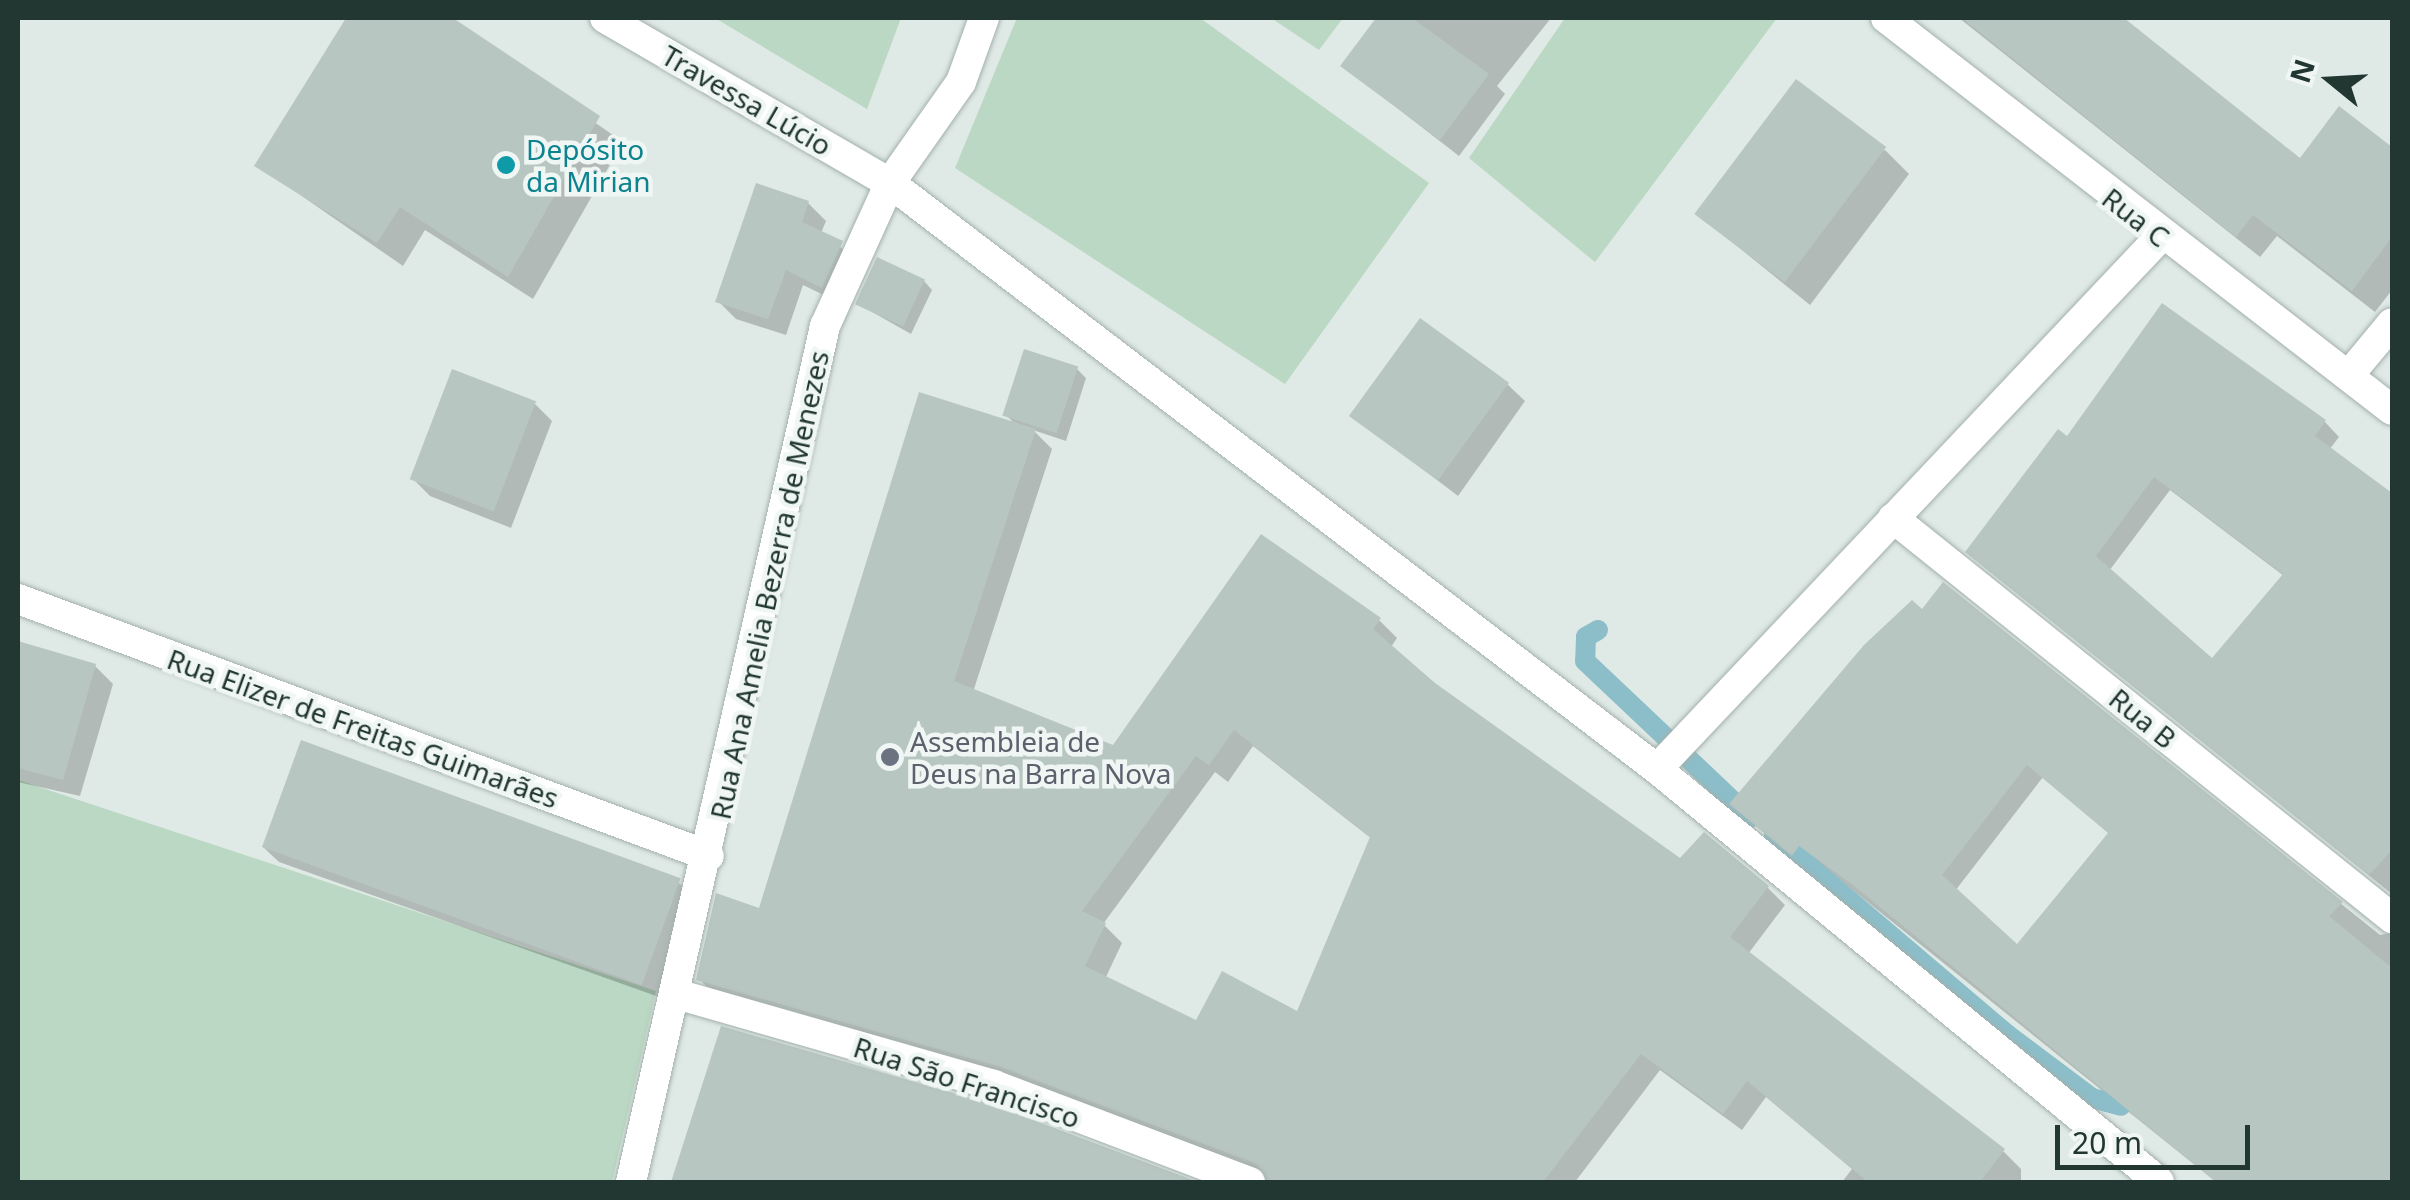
<!DOCTYPE html>
<meta charset="utf-8">
<style>
body{margin:0}
#map{position:relative;width:2410px;height:1200px;overflow:hidden;background:#dfe9e5;font-family:"Noto Sans",sans-serif}
div>[style]{position:absolute}
[style*='--x']{left:calc(var(--x)*1px);top:calc(var(--y)*1px);width:calc(var(--w)*1px);rotate:calc(var(--a)*1deg)}
.green>*{inset:0;background:#bad8c3}
.shadow>*{inset:0;background:#0003}
.stream>*{height:20px;margin:-10px;padding:0 10px;transform-origin:10px;border-radius:10px;background:#8cbec9}
.building>*{inset:0;background:#b8c6c1;transform-origin:0 0}
.roads{filter:drop-shadow(0 0 2px #a3b0ac) drop-shadow(0 0 2px #a3b0ac)}
.street>*{height:30px;margin:-15px;padding:0 15px;transform-origin:15px;border-radius:15px;background:#fff}
.secondary>*{height:30px;margin:-15px;padding:0 15px;transform-origin:15px;border-radius:15px;background:#fff}
.dots>*{width:28px;height:28px;translate:-50% -50%;box-sizing:border-box;border:5px solid #eff6f3;border-radius:50%}
span{translate:-50% -50%;white-space:nowrap;text-align:center;line-height:1.15;-webkit-text-stroke:9px #eff6f3;paint-order:stroke}
.street-label{font-size:28px;color:#223732}
.culture-label{font-size:28px;color:#0d838f}
.left{translate:0 -50%;text-align:left}
.worship-label{font-size:28px;color:#5b616d}
.frame{position:absolute;inset:0;border:20px solid #223732;pointer-events:none}
.north{position:absolute;left:2280px;top:30px;width:100px;height:100px;-webkit-text-stroke:8px #eff6f3;paint-order:stroke;rotate:288deg;font-size:28px;font-weight:700;line-height:40px;text-align:center;color:#223732}
.north::after{content:'';display:block;margin:auto;width:35px;height:45px;background:#223732;clip-path:polygon(50% 0,100% 100%,50% 72%,0 100%)}
.scale{position:absolute;left:2055px;top:1125px;width:195px;height:45px;box-sizing:border-box;border:5px solid #223732;border-top:0;padding-left:12px;font-size:30px;line-height:35px;white-space:nowrap;color:#223732;-webkit-text-stroke:8px #eff6f3;paint-order:stroke}
</style>
<div id="map">
<div class="green">
<i style="clip-path:polygon(715px 18px,901px 18px,867px 109px)"></i>
<i style="clip-path:polygon(1017px 18px,1200px 18px,1429px 183px,1285px 384px,955px 168px)"></i>
<i style="clip-path:polygon(1271px 18px,1343px 18px,1319px 50px)"></i>
<i style="clip-path:polygon(1565px 18px,1777px 18px,1595px 262px,1469px 158px)"></i>
<i style="clip-path:polygon(18px 780px,656px 991px,612px 1182px,18px 1182px)"></i>
</div>
<div class="shadow">
<i style="clip-path:polygon(349px 18px,445px 18px,623px 142px,533px 299px,425px 230px,403px 266px,257px 165px)"></i>
<i style="clip-path:polygon(1379px 18px,1551px 18px,1497px 86px,1505px 94px,1459px 156px,1343px 66px)"></i>
<i style="clip-path:polygon(1959px 18px,2120px 18px,2300px 161px,2340px 109px,2392px 150px,2392px 290px,2375px 312px,2277px 236px,2260px 257px)"></i>
<i style="clip-path:polygon(1885px 150px,1909px 174px,1810px 305px,1696px 213px)"></i>
<i style="clip-path:polygon(808px 203px,826px 221px,821px 233px,859px 261px,840px 303px,803px 285px,786px 335px,736px 319px,718px 301px)"></i>
<i style="clip-path:polygon(924px 281px,932px 290px,911px 334px,858px 304px)"></i>
<i style="clip-path:polygon(evenodd,2163px 307px,2325px 422px,2339px 437px,2329px 450px,2392px 498px,2392px 894px,1983px 566px,2163px 307px,2170px 490px,2284px 576px,2212px 662px,2109px 571px,2170px 490px)"></i>
<i style="clip-path:polygon(evenodd,1077px 369px,1086px 378px,1066px 441px,1033px 430px,1052px 449px,973px 692px,1114px 748px,1379px 620px,1397px 638px,1391px 647px,1433px 685px,1680px 861px,1767px 887px,1785px 905px,1748px 954px,2003px 1151px,2021px 1169px,2021px 1182px,1842px 1182px,1852px 1169px,1766px 1097px,1742px 1130px,1660px 1070px,1575px 1182px,1268px 1182px,1021px 1085px,717px 997px,699px 979px,761px 911px,1016px 425px,1006px 415px,1077px 369px,1253px 746px,1372px 839px,1298px 1015px,1197px 1023px,1105px 979px,1122px 943px,1103px 924px,1215px 772px,1228px 782px,1253px 746px)"></i>
<i style="clip-path:polygon(1507px 384px,1525px 401px,1458px 496px,1353px 416px)"></i>
<i style="clip-path:polygon(535px 404px,552px 421px,511px 528px,430px 496px,412px 478px)"></i>
<i style="clip-path:polygon(evenodd,1943px 585px,2380px 935px,2392px 933px,2392px 1182px,2216px 1182px,1814px 859px,1807px 868px,1746px 818px,1943px 585px,2043px 777px,2110px 834px,2017px 947px,1955px 891px,2043px 777px)"></i>
<i style="clip-path:polygon(18px 663px,95px 666px,113px 684px,80px 796px,18px 782px)"></i>
<i style="clip-path:polygon(262px 846px,679px 883px,696px 900px,673px 1002px,279px 862px)"></i>
<i style="clip-path:polygon(722px 1029px,987px 1105px,1191px 1182px,673px 1182px)"></i>
</div>
<div class="stream">
<i style="--x:1598;--y:630;--w:14;--a:150"></i>
<i style="--x:1586;--y:637;--w:24;--a:92"></i>
<i style="--x:1585;--y:661;--w:228;--a:43.4"></i>
<i style="--x:1774;--y:836;--w:307;--a:40.4"></i>
<i style="--x:2008;--y:1035;--w:105;--a:36.9"></i>
<i style="--x:2092;--y:1098;--w:30;--a:15"></i>
</div>
<div class="building">
<i style="clip-path:polygon(346px 18px,453px 18px,600px 116px,508px 277px,400px 207px,377px 243px,254px 166px)"></i>
<i style="clip-path:polygon(1376px 18px,1412px 18px,1489px 74px,1440px 140px,1340px 66px)"></i>
<i style="clip-path:polygon(1962px 18px,2124px 18px,2300px 158px,2339px 106px,2392px 147px,2392px 237px,2352px 291px,2253px 215px,2236px 237px)"></i>
<i style="left:1796px;top:79px;width:113px;height:169px;rotate:37deg"></i>
<i style="clip-path:polygon(756px 183px,809px 201px,802px 222px,843px 241px,822px 288px,786px 270px,768px 319px,715px 302px)"></i>
<i style="left:877px;top:257px;width:53px;height:52px;rotate:25deg"></i>
<i style="clip-path:polygon(evenodd,2162px 303px,2326px 420px,2315px 436px,2392px 493px,2392px 850px,2369px 875px,1965px 552px,2058px 429px,2067px 436px,2162px 303px,2154px 477px,2283px 574px,2212px 658px,2096px 556px,2154px 477px)"></i>
<i style="left:1420px;top:318px;width:110px;height:121px;rotate:36deg"></i>
<i style="left:1024px;top:349px;width:57px;height:70px;rotate:18deg"></i>
<i style="left:452px;top:369px;width:90px;height:118px;rotate:21deg"></i>
<i style="clip-path:polygon(evenodd,919px 392px,1036px 429px,954px 681px,1113px 745px,1261px 534px,1381px 618px,1373px 629px,1435px 683px,1680px 858px,1704px 832px,1769px 886px,1730px 937px,2005px 1149px,1980px 1182px,1868px 1182px,1747px 1081px,1723px 1114px,1641px 1054px,1543px 1182px,1268px 1182px,1257px 1164px,1001px 1067px,696px 980px,716px 893px,759px 908px,919px 392px,1234px 730px,1370px 837px,1297px 1011px,1222px 971px,1196px 1020px,1085px 966px,1106px 923px,1082px 911px,1196px 756px,1209px 765px,1234px 730px)"></i>
<i style="clip-path:polygon(evenodd,1943px 582px,2343px 902px,2329px 916px,2392px 968px,2392px 1182px,2216px 1182px,1853px 885px,1799px 846px,1792px 856px,1729px 804px,1864px 645px,1912px 600px,1922px 609px,1943px 582px,2027px 765px,2108px 833px,2017px 944px,1942px 875px,2027px 765px)"></i>
<i style="clip-path:polygon(18px 641px,96px 664px,63px 780px,18px 768px)"></i>
<i style="left:301px;top:740px;width:404px;height:114px;rotate:20deg"></i>
<i style="clip-path:polygon(721px 1026px,988px 1103px,1198px 1182px,671px 1182px)"></i>
</div>
<div class="roads">
<div class="street">
<i style="--x:1886;--y:18;--w:640;--a:37.77"></i>
<i style="--x:2349;--y:375;--w:67;--a:-50.4"></i>
<i style="--x:1893;--y:518;--w:640;--a:38.72"></i>
<i style="--x:18;--y:599;--w:737;--a:20.4"></i>
<i style="--x:1657;--y:769;--w:732;--a:-46.6"></i>
<i style="--x:680;--y:995;--w:327;--a:16"></i>
<i style="--x:994;--y:1085;--w:274;--a:20.8"></i>
<i style="--x:631;--y:1182;--w:878;--a:-77.23"></i>
<i style="--x:825;--y:326;--w:157;--a:-65.6"></i>
<i style="--x:890;--y:183;--w:123;--a:-54.9"></i>
<i style="--x:961;--y:82;--w:68;--a:-70.2"></i>
</div>
<div class="secondary">
<i style="--x:605;--y:18;--w:329;--a:30.1"></i>
<i style="--x:890;--y:183;--w:965;--a:37.38"></i>
<i style="--x:1657;--y:769;--w:650;--a:39.44"></i>
</div>
</div>
<div class="dots">
<i style="left:506px;top:165px;background:#0f9aa8"></i>
<i style="left:890px;top:757px;background:#6b7280"></i>
</div>
<div class="street-label">
<span style="left:747px;top:100px;rotate:30deg">Travessa Lúcio</span>
<span style="left:2136px;top:217px;rotate:38deg">Rua C</span>
<span style="left:769px;top:585px;rotate:-78deg">Rua Ana Amelia Bezerra de Menezes</span>
<span style="left:2143px;top:718px;rotate:39deg">Rua B</span>
<span style="left:363px;top:728px;rotate:20deg">Rua Elizer de Freitas Guimarães</span>
<span style="left:967px;top:1082px;rotate:18deg">Rua São Francisco</span>
</div>
<div class="culture-label">
<span class="left" style="left:526px;top:165px">Depósito<br>da Mirian</span>
</div>
<div class="worship-label">
<span class="left" style="left:910px;top:757px">Assembleia de<br>Deus na Barra Nova</span>
</div>
<div class="frame"></div>
<div class="north">N</div>
<div class="scale">20 m</div>
</div>
